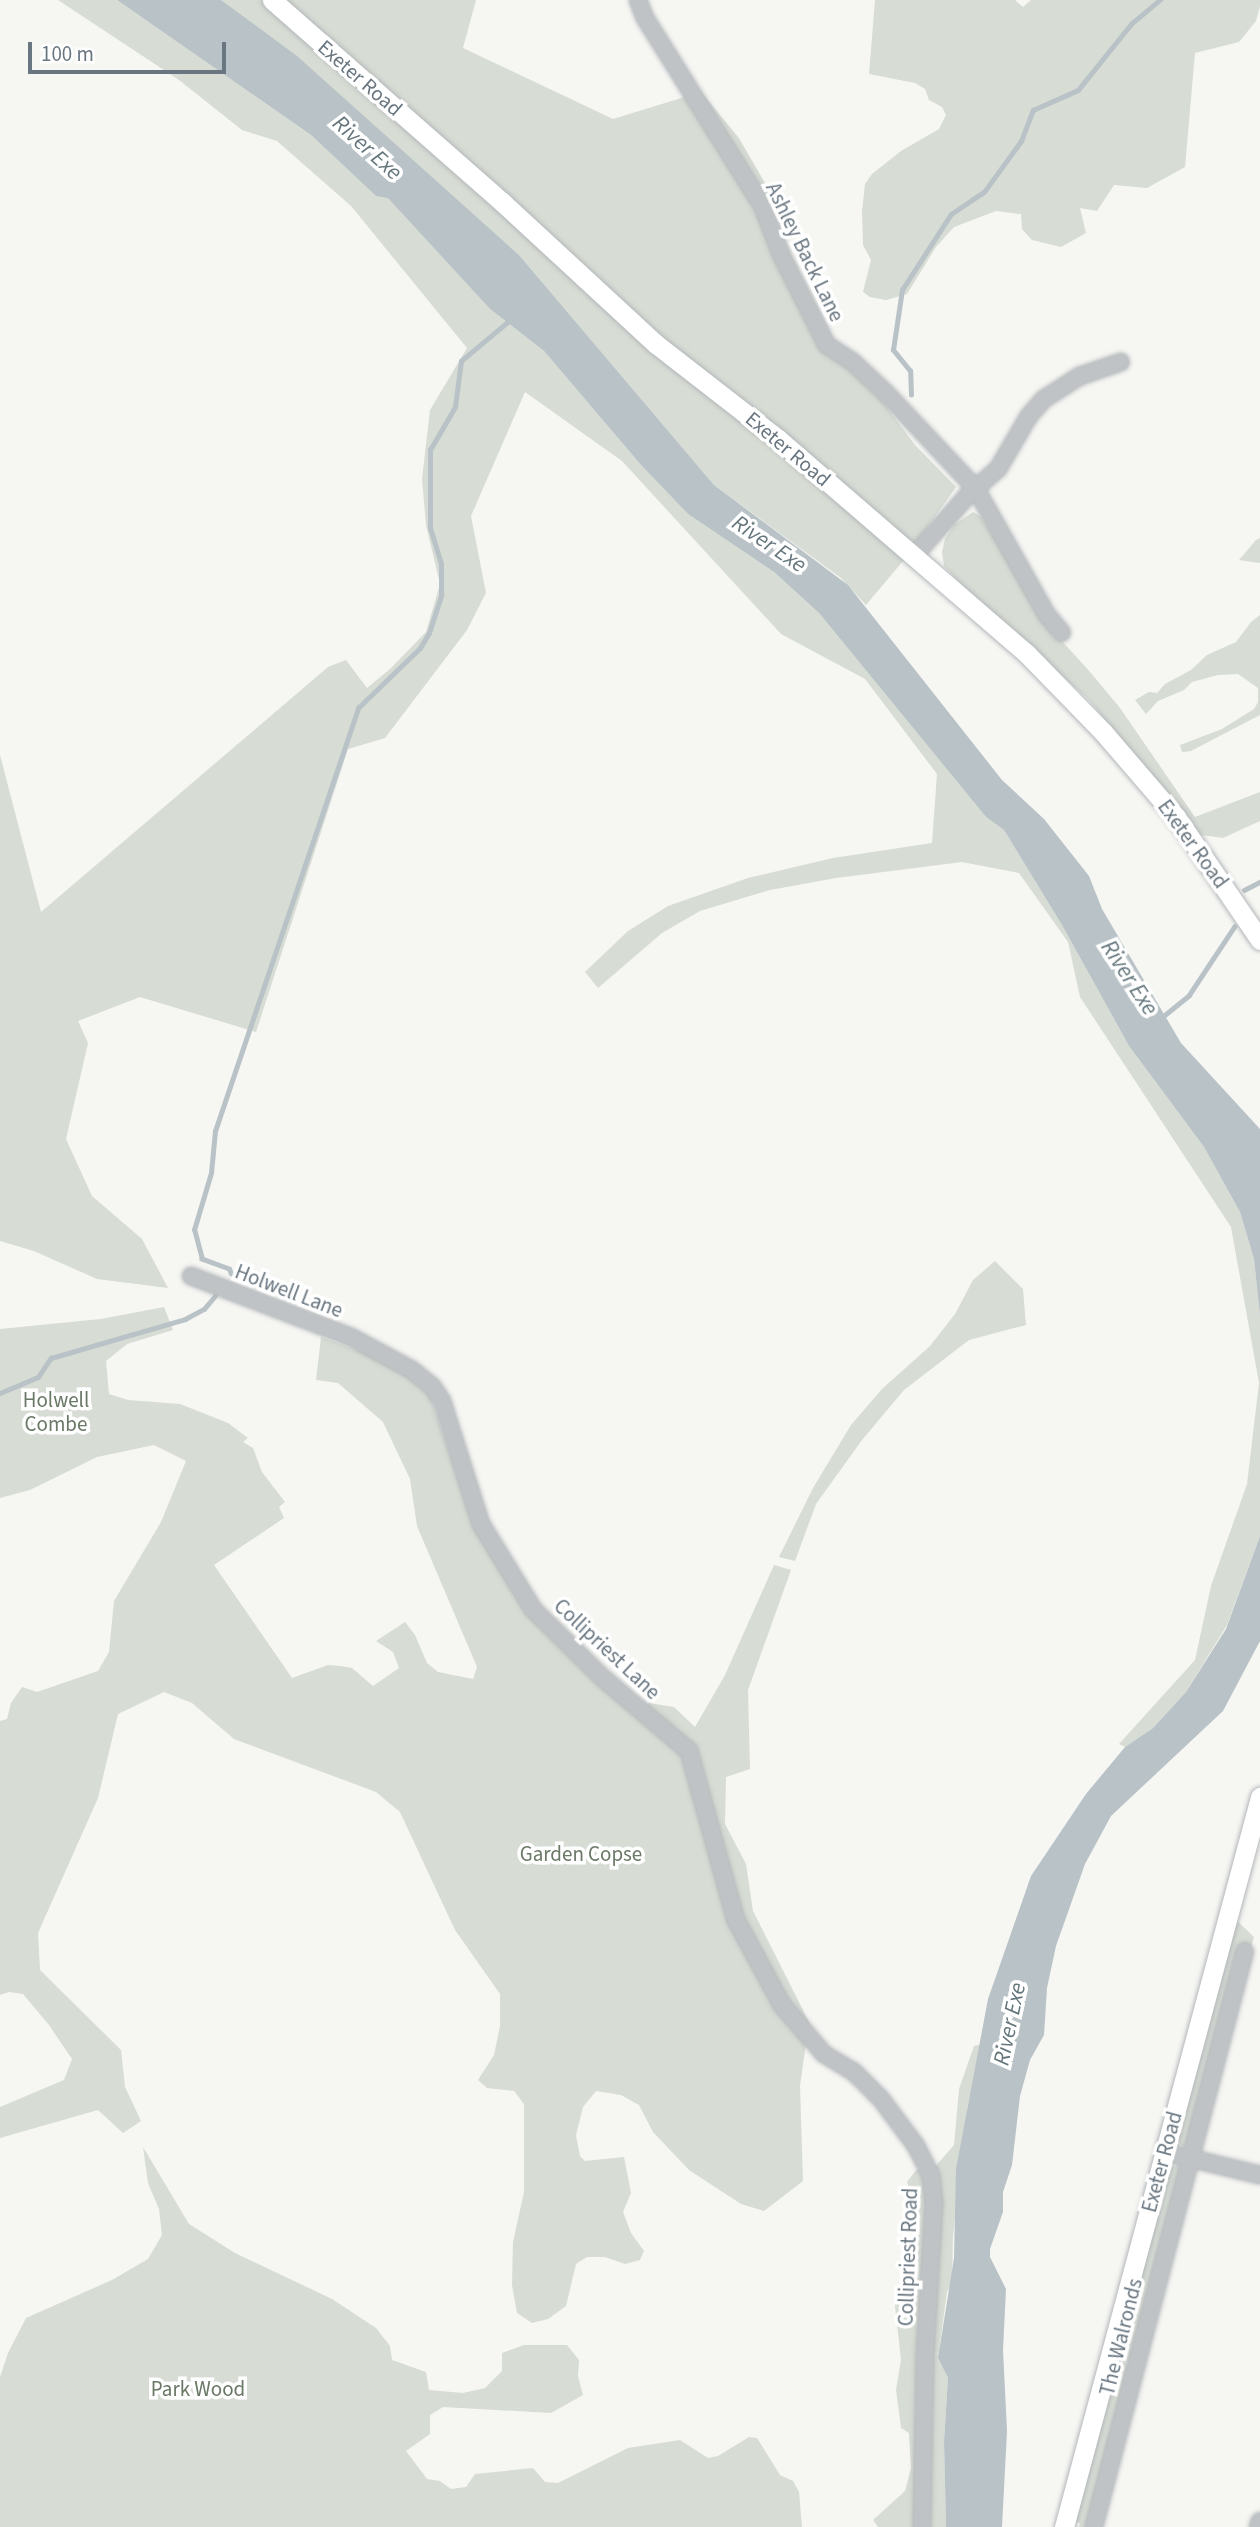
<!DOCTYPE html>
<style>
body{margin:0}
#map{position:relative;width:1260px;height:2527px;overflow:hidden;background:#f6f6f3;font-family:"Source Sans 3",sans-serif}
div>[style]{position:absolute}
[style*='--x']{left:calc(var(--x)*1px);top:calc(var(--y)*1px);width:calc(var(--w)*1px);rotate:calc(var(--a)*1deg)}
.green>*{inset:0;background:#d7dcd4}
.water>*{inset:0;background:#b9c2c6}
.stream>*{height:4.5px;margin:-2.25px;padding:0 2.25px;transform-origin:2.25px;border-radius:2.25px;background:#b9c2c6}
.roads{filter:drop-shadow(0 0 2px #b3b7ba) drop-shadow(0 0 2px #b3b7ba)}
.minor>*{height:16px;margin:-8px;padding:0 8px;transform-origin:8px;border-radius:8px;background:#c0c3c6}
.major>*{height:19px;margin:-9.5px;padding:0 9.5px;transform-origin:9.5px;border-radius:9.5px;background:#fff}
span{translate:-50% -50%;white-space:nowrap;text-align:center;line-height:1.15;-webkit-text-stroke:7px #fff;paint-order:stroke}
.street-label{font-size:21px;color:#697680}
.park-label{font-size:21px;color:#6a7866}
.water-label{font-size:23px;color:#64767c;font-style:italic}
.scale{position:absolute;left:28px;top:42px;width:198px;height:32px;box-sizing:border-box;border:4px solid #697680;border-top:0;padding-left:9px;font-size:21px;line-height:24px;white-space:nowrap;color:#697680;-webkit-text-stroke:5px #fff;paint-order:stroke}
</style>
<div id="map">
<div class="green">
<i style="clip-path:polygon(58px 0,117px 0,311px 135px,376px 196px,388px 197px,490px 309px,544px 351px,641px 465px,688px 514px,774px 572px,819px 613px,986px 817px,1004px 830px,1062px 925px,1129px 1046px,1204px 1147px,1240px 1212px,1254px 1259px,1260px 1316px,1260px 1536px,1227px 1625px,1186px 1692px,1153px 1728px,1125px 1747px,1119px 1744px,1195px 1660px,1211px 1586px,1247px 1484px,1259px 1383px,1231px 1227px,1080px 997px,1068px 942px,1019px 873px,962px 862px,836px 878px,770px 890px,700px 911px,662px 933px,598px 988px,585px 972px,628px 931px,668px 906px,748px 878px,833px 858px,932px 843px,937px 774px,865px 679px,781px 634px,622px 461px,525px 392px,471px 516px,486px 593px,467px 630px,385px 738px,348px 749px,256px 1032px,140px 997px,78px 1021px,88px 1043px,66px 1139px,92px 1196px,142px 1239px,168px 1288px,97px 1279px,34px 1251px,0 1241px,0 755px,41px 912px,328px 667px,346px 660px,367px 688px,390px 669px,426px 632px,440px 584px,426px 525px,422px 479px,430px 410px,467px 348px,351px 206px,277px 141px,242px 130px,179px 80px)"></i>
<i style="clip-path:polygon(221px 0,476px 0,463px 48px,613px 119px,701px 92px,739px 138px,776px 202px,763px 207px,827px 345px,853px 362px,915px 445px,956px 487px,908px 555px,866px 605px,841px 578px,714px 485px,519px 255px)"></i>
<i style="clip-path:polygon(875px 0,1015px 0,1023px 7px,1031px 0,1260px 0,1260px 6px,1256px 21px,1239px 42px,1195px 53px,1185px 167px,1147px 188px,1114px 185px,1097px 211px,1080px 208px,1086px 233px,1061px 247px,1032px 240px,1022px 229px,1021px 214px,996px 211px,954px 227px,936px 247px,907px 294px,886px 300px,870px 297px,863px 292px,871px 260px,863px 245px,862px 211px,865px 184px,872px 174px,901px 151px,939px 129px,946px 115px,942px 107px,929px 100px,925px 89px,915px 83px,869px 74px)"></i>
<i style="clip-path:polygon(973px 512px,980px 516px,1005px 554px,1054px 637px,1061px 640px,1091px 673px,1120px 708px,1195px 817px,1260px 792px,1260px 821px,1223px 838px,1201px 835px,1088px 699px,959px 582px,944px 566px,942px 552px,945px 539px,954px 525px)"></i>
<i style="clip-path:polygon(1260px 538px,1260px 563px,1239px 560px,1256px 540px)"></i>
<i style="clip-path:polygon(1260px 615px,1260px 715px,1191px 751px,1182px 752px,1180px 745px,1222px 729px,1254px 709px,1258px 702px,1258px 688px,1238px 674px,1218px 675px,1192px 682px,1184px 690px,1158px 701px,1146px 714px,1135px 700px,1149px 692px,1157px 693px,1165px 684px,1191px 670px,1207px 655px,1236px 642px,1251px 622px)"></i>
<i style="clip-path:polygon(995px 1261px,1023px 1289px,1026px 1325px,969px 1340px,904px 1390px,862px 1440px,816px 1504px,795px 1561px,779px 1557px,813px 1488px,851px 1425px,882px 1389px,930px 1346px,955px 1314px,973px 1280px)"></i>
<i style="clip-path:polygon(164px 1307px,173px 1330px,127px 1344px,106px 1361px,109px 1394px,128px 1400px,180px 1404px,228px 1423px,248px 1438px,243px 1442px,253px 1448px,262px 1472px,285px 1502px,279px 1507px,284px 1518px,214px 1565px,292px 1678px,328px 1665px,341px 1666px,352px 1668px,373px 1686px,399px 1668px,393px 1652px,376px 1641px,405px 1622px,415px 1635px,427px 1663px,438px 1672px,473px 1679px,477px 1667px,417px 1526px,410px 1479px,383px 1422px,338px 1383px,316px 1380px,321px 1337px,376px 1357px,410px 1377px,429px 1393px,475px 1528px,545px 1630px,635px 1716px,649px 1703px,674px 1707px,695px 1727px,725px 1675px,774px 1565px,791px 1570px,748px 1690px,750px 1769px,726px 1777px,725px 1824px,746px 1864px,753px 1911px,809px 2022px,800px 2086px,803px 2181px,764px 2211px,741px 2204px,689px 2170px,653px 2132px,639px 2105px,621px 2095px,596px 2091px,583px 2107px,576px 2135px,580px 2156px,585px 2161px,624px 2157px,631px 2193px,623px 2212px,631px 2233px,644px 2251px,640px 2260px,625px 2264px,605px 2257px,587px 2257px,576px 2264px,566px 2306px,548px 2319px,532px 2323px,517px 2313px,512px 2285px,513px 2242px,524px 2192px,524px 2104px,514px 2091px,487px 2088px,478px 2080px,494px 2055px,500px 2026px,500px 1994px,455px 1930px,400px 1812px,376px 1792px,234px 1739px,192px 1703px,164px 1692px,118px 1714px,98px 1798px,38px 1933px,40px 1970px,121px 2050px,125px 2087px,141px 2121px,123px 2133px,98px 2110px,0 2138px,0 2107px,64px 2080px,72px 2059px,49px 2025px,23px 1994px,9px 1992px,0 1995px,0 1721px,7px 1719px,11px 1703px,22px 1687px,37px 1692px,98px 1671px,109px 1652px,114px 1601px,161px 1522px,186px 1461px,154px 1445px,97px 1457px,30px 1490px,0 1498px,0 1329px,101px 1319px)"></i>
<i style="clip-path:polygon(1234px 1918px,1254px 1937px,1187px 2144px,1182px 2146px,1176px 2138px)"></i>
<i style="clip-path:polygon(982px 2044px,968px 2104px,953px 2236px,952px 2283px,947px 2292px,938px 2358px,948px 2378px,944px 2441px,946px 2527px,878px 2527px,873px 2520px,905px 2491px,911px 2468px,909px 2433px,901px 2428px,896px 2390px,901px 2360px,894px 2297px,906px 2276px,914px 2201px,907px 2182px,916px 2170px,934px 2168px,954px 2145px,959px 2089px,974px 2046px)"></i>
<i style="clip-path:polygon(143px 2147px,189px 2224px,235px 2253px,332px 2299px,376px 2328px,390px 2346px,392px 2360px,426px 2372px,429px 2390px,463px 2393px,485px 2388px,502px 2371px,502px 2353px,524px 2345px,567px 2345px,579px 2360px,578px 2376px,583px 2395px,551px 2413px,443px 2407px,430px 2415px,430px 2434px,406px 2451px,427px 2479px,440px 2481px,451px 2489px,466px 2487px,475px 2474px,533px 2468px,545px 2482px,558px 2483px,628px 2448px,680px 2440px,708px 2458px,718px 2456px,749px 2437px,757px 2438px,780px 2475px,793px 2481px,799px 2492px,802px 2527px,0 2527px,0 2377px,8px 2353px,26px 2318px,112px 2280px,148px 2259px,162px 2235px,159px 2209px,148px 2183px)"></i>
<i style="clip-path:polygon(1178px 2165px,1180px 2169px,1089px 2527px,1079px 2527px,1080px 2523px,1072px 2521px,1170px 2168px)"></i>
</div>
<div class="water">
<i style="clip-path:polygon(117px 0,221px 0,297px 56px,519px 255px,714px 485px,848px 585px,1002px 780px,1044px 819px,1089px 876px,1102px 909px,1181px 1043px,1260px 1129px,1260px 1316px,1254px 1259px,1240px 1212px,1204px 1147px,1129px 1046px,1062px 925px,1004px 830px,986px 817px,819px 613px,774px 572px,688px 514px,641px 465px,544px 351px,490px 309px,388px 198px,376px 196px,311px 135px)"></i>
<i style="clip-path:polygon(1260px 1536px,1260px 1641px,1223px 1711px,1111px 1816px,1085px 1864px,1056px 1946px,1047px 1988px,1044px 2035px,1030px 2060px,1020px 2096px,1012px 2165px,1003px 2192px,1003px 2212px,990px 2249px,990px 2257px,1006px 2289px,1003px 2350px,1007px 2431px,1002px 2527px,946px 2527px,944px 2441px,948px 2378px,938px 2358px,954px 2258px,956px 2169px,988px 1999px,1031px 1876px,1086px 1794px,1125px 1747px,1153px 1728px,1186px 1692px,1226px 1629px)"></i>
</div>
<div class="stream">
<i style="--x:911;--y:395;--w:24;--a:-92"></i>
<i style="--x:910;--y:371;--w:27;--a:-129"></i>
<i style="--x:893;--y:350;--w:61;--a:-81.5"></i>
<i style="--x:902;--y:290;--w:90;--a:-57.2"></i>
<i style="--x:951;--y:214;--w:40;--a:-34"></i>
<i style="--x:984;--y:192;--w:63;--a:-54"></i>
<i style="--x:1021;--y:141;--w:33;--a:-69"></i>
<i style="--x:1033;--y:110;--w:49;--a:-24"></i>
<i style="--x:1078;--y:90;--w:85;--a:-51.2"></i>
<i style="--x:1131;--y:24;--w:38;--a:-40"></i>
<i style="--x:1244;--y:890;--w:18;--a:-27"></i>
<i style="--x:1161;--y:1018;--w:36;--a:-39"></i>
<i style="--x:1189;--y:995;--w:82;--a:-56.5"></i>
<i style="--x:231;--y:1274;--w:5;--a:-112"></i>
<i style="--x:229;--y:1269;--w:29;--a:-160"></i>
<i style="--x:202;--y:1259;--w:30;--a:-105"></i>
<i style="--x:194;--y:1230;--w:59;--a:-73.4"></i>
<i style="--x:211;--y:1173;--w:42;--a:-84.6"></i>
<i style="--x:215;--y:1131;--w:447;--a:-71.3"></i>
<i style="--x:358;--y:708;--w:86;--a:-44.1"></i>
<i style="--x:420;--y:648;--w:17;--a:-59"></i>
<i style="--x:429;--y:633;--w:40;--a:-72"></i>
<i style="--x:441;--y:595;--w:31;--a:-90"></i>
<i style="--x:441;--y:564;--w:37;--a:-107"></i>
<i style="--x:430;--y:529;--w:79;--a:-90"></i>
<i style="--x:430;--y:450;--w:50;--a:-59.8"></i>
<i style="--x:455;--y:407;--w:46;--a:-82.6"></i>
<i style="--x:461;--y:361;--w:65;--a:-40"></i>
<i style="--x:0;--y:1393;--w:41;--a:-22.8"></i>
<i style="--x:38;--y:1377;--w:23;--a:-56"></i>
<i style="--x:51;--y:1358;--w:140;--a:-16.2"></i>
<i style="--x:185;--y:1319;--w:21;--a:-28"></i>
<i style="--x:204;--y:1309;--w:17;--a:-50"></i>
</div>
<div class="roads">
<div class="minor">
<i style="--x:638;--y:0;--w:19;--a:69"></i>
<i style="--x:645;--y:18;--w:223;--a:58"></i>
<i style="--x:763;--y:207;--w:50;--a:69"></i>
<i style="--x:781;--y:254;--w:102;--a:63.2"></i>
<i style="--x:827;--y:345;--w:31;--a:33"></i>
<i style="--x:853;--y:362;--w:45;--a:43.2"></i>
<i style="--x:886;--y:393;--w:132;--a:46.8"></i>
<i style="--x:976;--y:489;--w:145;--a:60.6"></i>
<i style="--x:1047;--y:615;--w:23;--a:50"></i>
<i style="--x:914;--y:556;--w:81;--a:-48.5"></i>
<i style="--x:968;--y:495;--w:40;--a:-41"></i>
<i style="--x:998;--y:469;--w:61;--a:-59.7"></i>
<i style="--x:1029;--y:416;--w:23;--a:-49"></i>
<i style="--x:1044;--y:399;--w:43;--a:-32.6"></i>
<i style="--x:1080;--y:376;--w:43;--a:-18.9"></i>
<i style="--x:191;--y:1276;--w:171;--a:20.9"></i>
<i style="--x:351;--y:1337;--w:69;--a:28.4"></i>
<i style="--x:412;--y:1370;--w:26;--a:39"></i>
<i style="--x:432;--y:1386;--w:18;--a:56"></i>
<i style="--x:442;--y:1401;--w:129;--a:72.4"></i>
<i style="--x:481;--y:1524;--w:100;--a:58.5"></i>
<i style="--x:533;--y:1609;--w:97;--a:44.6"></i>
<i style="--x:602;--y:1677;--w:114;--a:40.4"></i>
<i style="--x:689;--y:1751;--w:175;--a:74.5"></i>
<i style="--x:736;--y:1920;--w:97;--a:61.6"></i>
<i style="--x:782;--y:2005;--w:65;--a:49.4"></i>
<i style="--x:824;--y:2054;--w:35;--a:31"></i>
<i style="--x:854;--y:2072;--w:38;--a:45"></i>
<i style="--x:881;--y:2099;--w:59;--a:53.3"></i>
<i style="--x:916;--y:2146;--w:33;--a:63"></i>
<i style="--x:931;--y:2175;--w:28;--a:84"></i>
<i style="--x:934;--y:2203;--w:152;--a:93.4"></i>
<i style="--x:925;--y:2355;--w:172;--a:91"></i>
<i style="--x:1164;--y:2152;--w:99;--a:13.5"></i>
<i style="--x:1094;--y:2527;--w:595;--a:-75.31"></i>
<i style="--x:1258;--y:2527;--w:6;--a:-72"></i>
</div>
<div class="major">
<i style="--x:272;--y:0;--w:306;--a:41.3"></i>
<i style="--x:502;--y:202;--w:209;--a:42.7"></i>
<i style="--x:656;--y:344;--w:155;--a:37.9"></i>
<i style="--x:778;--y:439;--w:329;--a:40.8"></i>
<i style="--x:1027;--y:654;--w:109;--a:45.7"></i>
<i style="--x:1103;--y:732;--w:112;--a:49.3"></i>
<i style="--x:1176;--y:817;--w:149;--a:55.7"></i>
<i style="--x:1064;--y:2527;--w:756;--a:-74.97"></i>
</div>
</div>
<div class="street-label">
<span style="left:360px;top:78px;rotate:41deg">Exeter Road</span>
<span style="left:805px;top:252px;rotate:64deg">Ashley Back Lane</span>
<span style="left:788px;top:449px;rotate:40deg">Exeter Road</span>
<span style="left:1193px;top:844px;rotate:54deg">Exeter Road</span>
<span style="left:289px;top:1291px;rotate:21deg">Holwell Lane</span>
<span style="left:607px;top:1649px;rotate:43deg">Collipriest Lane</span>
<span style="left:1162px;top:2162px;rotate:-75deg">Exeter Road</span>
<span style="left:908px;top:2257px;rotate:-88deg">Collipriest Road</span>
<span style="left:1121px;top:2337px;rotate:-76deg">The Walronds</span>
</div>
<div class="park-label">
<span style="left:56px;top:1412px">Holwell<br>Combe</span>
<span style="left:581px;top:1854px">Garden Copse</span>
<span style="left:198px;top:2389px">Park Wood</span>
</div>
<div class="water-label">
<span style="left:367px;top:148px;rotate:42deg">River Exe</span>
<span style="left:769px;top:544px;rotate:34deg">River Exe</span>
<span style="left:1129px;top:978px;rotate:57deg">River Exe</span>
<span style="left:1010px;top:2024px;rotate:-78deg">River Exe</span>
</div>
<div class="scale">100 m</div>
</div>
